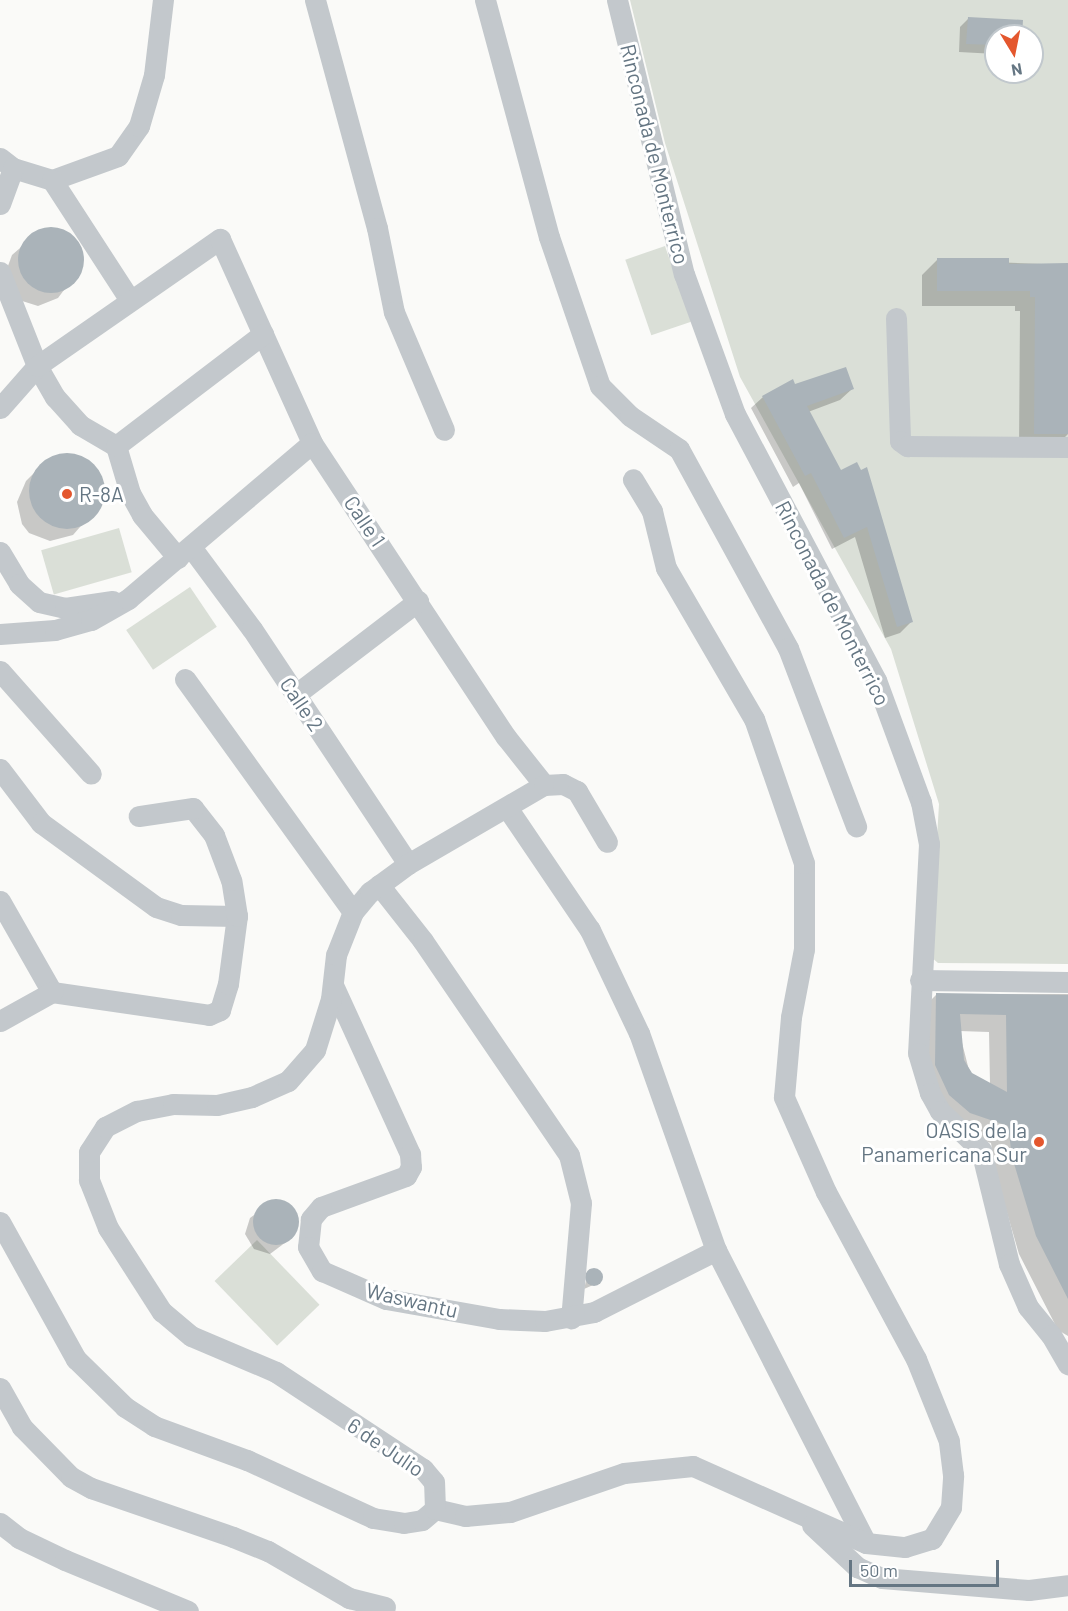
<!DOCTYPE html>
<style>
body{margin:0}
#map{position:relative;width:1068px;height:1611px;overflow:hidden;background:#fafaf8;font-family:Barlow,sans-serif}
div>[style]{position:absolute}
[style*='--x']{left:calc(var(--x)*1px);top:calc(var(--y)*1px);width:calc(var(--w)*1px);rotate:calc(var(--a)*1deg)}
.green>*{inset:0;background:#dadfd7;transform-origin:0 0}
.shadow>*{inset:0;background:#0003}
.building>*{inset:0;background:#aab3b9}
.round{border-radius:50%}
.minor>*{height:21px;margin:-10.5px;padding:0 10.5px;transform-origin:10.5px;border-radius:10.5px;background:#c3c8cc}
.dots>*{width:16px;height:16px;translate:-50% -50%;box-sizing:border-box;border:3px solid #fff;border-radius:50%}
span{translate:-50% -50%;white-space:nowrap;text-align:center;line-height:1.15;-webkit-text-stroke:6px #fff;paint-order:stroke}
.street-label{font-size:21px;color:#657683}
.poi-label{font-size:21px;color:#657683}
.left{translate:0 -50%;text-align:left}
.right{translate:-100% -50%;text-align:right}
.north{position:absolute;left:984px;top:24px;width:60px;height:60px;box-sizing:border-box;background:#fff;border:2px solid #c1c8cd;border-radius:50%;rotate:170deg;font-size:16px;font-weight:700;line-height:24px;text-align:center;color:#657683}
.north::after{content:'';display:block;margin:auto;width:21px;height:27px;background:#e4572e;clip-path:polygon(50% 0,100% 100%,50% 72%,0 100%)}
.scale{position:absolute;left:849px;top:1560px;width:150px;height:27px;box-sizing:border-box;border:3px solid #657683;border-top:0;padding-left:8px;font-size:18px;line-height:21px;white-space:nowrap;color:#657683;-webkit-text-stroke:4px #fff;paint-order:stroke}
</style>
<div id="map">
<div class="green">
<i style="clip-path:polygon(evenodd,630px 0,1068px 0,1068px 964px,938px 963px,930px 956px,939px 804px,891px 649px,740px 377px,665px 143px,630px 0,996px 36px,1032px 36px,1032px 72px,996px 72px,996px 36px)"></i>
<i style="left:665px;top:246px;width:80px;height:42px;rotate:71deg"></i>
<i style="left:119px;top:528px;width:46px;height:81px;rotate:74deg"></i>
<i style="left:190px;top:587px;width:48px;height:77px;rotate:56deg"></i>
<i style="left:257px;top:1240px;width:90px;height:59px;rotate:46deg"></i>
</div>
<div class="shadow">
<i style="clip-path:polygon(968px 19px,1021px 36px,996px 36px,996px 54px,959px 52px,960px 27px)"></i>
<i style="clip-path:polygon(53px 228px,71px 236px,83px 255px,82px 266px,58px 298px,38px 306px,19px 300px,5px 274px,12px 255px,42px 229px)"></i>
<i style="clip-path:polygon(937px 260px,1068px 265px,1068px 434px,1053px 449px,1019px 448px,1020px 311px,1015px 311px,1015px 306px,922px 306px,922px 275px)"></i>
<i style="clip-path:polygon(795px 386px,852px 389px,840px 400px,808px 412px,841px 472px,856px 464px,911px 622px,900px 633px,885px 638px,855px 537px,832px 549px,799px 483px,793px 487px,751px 408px,763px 397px)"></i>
<i style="clip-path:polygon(73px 456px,94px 467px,101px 477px,102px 502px,73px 535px,50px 541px,29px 533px,22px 524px,17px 502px,26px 481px,40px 467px,49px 460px)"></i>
<i style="clip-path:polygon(evenodd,937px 994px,1068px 994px,1068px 1336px,1058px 1330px,1019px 1254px,996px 1175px,991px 1143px,952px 1130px,932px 1112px,919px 1012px,937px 994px,959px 1031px,989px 1032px,990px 1084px,970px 1074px,959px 1031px)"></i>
<i style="clip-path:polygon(274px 1200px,291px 1205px,298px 1216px,294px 1236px,270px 1254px,254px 1249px,245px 1234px,250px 1218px)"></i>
<i style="clip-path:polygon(589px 1269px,600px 1272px,600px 1282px,584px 1289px)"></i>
</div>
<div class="building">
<i style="clip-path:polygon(968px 17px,1023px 20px,1022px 36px,996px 36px,996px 45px,966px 44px)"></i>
<i class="round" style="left:18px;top:227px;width:66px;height:66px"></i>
<i style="clip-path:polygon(937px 258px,1009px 258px,1009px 264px,1068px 263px,1068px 434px,1034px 434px,1035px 297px,1030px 297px,1030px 291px,937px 291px)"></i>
<i style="clip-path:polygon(846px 367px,854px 389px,807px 406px,841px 470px,857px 462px,861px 470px,867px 467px,913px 622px,897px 627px,867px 527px,844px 538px,811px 473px,805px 476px,762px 396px,793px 379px,795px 384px)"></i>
<i class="round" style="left:29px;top:453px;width:76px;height:76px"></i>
<i style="clip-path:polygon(evenodd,936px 993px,1068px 995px,1068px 1299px,1036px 1236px,1012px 1157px,1008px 1126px,970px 1113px,949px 1095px,935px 1065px,936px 993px,960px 1014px,1006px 1015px,1007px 1092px,972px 1073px,964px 1060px,960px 1014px)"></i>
<i class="round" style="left:253px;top:1199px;width:46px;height:46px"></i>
<i class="round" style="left:585px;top:1268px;width:18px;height:18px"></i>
</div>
<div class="minor">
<i style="--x:315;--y:0;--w:236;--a:74.8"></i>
<i style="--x:377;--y:228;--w:86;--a:78.6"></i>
<i style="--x:394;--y:312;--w:128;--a:67"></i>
<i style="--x:485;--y:0;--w:245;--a:74.9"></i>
<i style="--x:549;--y:237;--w:157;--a:71.1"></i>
<i style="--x:600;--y:386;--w:42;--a:45"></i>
<i style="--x:630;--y:416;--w:59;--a:34"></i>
<i style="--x:679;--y:449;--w:227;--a:61.3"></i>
<i style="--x:788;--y:648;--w:191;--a:69.1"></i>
<i style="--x:617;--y:0;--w:282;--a:76.3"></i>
<i style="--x:684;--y:274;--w:149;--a:70"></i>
<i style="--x:735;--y:414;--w:301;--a:62.1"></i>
<i style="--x:876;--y:680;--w:130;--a:69.8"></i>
<i style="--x:921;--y:802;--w:43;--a:79.2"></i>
<i style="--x:929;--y:844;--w:209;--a:93"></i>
<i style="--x:918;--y:1053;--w:42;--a:73.3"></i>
<i style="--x:930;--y:1093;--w:21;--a:61"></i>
<i style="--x:940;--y:1111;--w:57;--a:43.6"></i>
<i style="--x:981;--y:1150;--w:117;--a:76.2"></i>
<i style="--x:1009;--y:1264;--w:47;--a:66.2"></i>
<i style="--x:1028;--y:1307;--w:36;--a:51"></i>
<i style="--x:1051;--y:1335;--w:34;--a:60"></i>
<i style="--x:0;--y:158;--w:16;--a:38"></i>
<i style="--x:13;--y:168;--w:41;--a:17.1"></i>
<i style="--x:52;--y:180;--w:70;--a:-20"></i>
<i style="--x:118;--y:156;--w:37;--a:-55"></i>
<i style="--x:139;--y:126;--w:53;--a:-73.6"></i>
<i style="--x:154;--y:75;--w:76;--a:-83.2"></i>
<i style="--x:52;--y:180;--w:143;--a:57"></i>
<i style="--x:0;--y:204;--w:38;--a:-70"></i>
<i style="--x:0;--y:272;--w:101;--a:68.5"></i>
<i style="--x:37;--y:366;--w:36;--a:60"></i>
<i style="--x:55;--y:397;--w:38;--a:48"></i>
<i style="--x:80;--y:425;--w:42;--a:30.3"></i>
<i style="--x:116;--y:446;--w:49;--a:73.4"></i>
<i style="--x:130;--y:493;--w:25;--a:61"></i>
<i style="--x:142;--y:515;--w:56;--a:50.1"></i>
<i style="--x:896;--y:318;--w:123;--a:88.1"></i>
<i style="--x:900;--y:441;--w:9;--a:36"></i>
<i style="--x:907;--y:446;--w:161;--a:0.4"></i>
<i style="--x:0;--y:408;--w:56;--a:-48.6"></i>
<i style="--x:37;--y:366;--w:223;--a:-34.8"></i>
<i style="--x:220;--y:239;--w:224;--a:65.7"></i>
<i style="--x:312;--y:443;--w:352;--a:56.6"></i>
<i style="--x:506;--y:737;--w:61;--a:51.6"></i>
<i style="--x:116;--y:446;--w:185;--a:-37.3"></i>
<i style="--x:191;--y:547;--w:102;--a:53.4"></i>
<i style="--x:252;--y:629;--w:282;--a:56.4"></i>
<i style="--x:0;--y:552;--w:37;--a:59"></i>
<i style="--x:19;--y:584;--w:27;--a:42"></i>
<i style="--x:39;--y:602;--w:27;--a:13"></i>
<i style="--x:65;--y:608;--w:48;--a:-8.5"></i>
<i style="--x:0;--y:634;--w:55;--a:-4.2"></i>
<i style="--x:55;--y:630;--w:37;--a:-16"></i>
<i style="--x:91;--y:620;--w:43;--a:-29.6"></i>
<i style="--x:128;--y:599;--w:241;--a:-40.3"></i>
<i style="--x:0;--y:671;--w:137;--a:48.5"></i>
<i style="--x:185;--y:679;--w:287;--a:54.2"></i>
<i style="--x:295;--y:695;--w:155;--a:-37.4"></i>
<i style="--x:0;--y:769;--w:68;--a:52.8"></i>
<i style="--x:41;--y:823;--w:142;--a:36.1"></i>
<i style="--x:156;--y:907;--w:26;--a:18"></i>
<i style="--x:181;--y:915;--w:56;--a:1"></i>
<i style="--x:508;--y:809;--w:146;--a:55.9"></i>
<i style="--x:590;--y:930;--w:114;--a:64.6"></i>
<i style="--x:639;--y:1033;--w:230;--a:70.5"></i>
<i style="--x:716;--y:1250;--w:329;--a:62.9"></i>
<i style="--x:379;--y:885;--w:71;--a:51.8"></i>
<i style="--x:423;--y:941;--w:259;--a:55.7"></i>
<i style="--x:569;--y:1155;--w:49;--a:76"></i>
<i style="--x:581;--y:1203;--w:116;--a:94.9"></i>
<i style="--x:0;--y:901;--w:105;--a:60.3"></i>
<i style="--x:920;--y:980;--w:148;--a:0.8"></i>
<i style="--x:333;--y:985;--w:186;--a:65.5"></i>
<i style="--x:410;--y:1154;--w:13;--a:86"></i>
<i style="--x:411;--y:1167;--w:10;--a:119"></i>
<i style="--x:406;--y:1176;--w:90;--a:160"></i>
<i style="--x:321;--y:1207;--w:16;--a:130"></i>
<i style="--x:311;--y:1219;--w:28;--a:96"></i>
<i style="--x:308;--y:1247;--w:28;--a:60"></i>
<i style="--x:322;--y:1271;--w:70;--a:23.6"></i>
<i style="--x:386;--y:1299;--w:115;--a:10"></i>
<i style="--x:499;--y:1319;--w:46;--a:2.5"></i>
<i style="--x:545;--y:1321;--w:50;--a:-10.4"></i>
<i style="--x:594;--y:1312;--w:137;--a:-26.9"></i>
<i style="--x:52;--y:992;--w:159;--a:8.3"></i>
<i style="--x:209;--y:1015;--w:12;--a:-24"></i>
<i style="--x:220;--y:1010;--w:27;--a:-73"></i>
<i style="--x:228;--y:984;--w:69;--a:-82.5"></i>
<i style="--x:237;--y:916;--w:36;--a:-99"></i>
<i style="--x:231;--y:880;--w:48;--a:-110.7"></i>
<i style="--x:214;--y:835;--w:34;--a:-128"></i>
<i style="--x:193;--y:808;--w:55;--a:171.6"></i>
<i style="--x:0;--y:1021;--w:60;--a:-29.1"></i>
<i style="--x:0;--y:1222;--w:157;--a:61"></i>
<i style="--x:76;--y:1359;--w:69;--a:44.4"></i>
<i style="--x:125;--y:1407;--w:35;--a:33"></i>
<i style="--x:154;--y:1426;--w:99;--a:20.1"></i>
<i style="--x:247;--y:1460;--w:139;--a:24.7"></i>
<i style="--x:373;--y:1518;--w:31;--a:9"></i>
<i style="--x:404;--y:1523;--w:18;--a:-9"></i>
<i style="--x:422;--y:1520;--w:17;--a:-40"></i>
<i style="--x:0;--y:1388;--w:45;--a:60.6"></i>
<i style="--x:22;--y:1427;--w:70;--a:45.6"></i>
<i style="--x:71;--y:1477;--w:23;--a:29"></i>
<i style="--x:91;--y:1488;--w:150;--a:19"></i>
<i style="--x:233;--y:1537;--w:38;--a:22"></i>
<i style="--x:268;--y:1551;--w:94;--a:30.1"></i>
<i style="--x:349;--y:1598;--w:37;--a:14"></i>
<i style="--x:435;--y:1509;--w:31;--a:13"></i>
<i style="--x:465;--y:1516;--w:45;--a:-5.1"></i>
<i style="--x:510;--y:1512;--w:120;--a:-18.9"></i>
<i style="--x:624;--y:1473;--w:69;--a:-5.8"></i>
<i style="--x:693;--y:1466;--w:189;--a:24"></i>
<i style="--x:866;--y:1543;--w:39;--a:6"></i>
<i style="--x:905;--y:1547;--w:28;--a:-17"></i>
<i style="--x:932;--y:1539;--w:37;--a:-59"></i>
<i style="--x:951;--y:1507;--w:32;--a:-86"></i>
<i style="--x:953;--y:1475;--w:34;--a:-97"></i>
<i style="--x:949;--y:1441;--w:88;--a:-111.9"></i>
<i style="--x:916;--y:1359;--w:190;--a:-118.3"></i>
<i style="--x:826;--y:1192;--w:104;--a:-113.9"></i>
<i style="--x:784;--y:1097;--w:80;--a:-85"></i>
<i style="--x:791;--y:1017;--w:69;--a:-79.2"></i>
<i style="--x:804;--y:949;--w:86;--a:-90"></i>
<i style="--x:804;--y:863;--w:152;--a:-109.1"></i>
<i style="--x:754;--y:719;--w:175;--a:-120.2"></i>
<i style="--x:666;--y:568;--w:59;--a:-103.8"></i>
<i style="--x:652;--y:511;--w:37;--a:-121"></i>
<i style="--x:435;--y:1509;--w:27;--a:-92"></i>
<i style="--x:434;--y:1482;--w:17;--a:-130"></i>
<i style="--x:423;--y:1469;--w:176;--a:-146.6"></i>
<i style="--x:276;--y:1372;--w:92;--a:-157"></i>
<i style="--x:191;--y:1336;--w:38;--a:-140"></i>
<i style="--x:162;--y:1312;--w:100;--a:-122.7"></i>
<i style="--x:108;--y:1228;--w:52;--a:-111.6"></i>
<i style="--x:89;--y:1180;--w:28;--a:-90"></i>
<i style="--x:89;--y:1152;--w:30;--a:-57"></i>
<i style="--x:105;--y:1127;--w:36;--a:-27"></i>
<i style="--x:137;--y:1111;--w:37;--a:-11"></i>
<i style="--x:173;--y:1104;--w:44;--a:1.3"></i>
<i style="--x:217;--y:1105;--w:36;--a:-13"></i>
<i style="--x:252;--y:1097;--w:39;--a:-24"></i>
<i style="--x:288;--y:1081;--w:41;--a:-48.9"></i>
<i style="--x:315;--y:1050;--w:53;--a:-72.6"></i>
<i style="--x:331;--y:999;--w:44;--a:-83.5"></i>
<i style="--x:336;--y:955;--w:46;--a:-68.4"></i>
<i style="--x:353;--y:912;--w:26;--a:-50"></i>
<i style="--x:370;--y:892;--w:47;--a:-36.4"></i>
<i style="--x:408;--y:864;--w:157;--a:-30.2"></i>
<i style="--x:544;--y:785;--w:19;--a:-3"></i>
<i style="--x:563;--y:784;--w:16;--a:27"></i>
<i style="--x:577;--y:791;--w:59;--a:59.5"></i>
<i style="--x:0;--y:1523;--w:24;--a:38"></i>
<i style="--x:19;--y:1538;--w:51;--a:25.6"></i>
<i style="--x:65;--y:1560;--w:133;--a:22.5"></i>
<i style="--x:812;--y:1525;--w:62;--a:43"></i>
<i style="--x:857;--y:1567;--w:27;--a:24"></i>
<i style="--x:882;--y:1578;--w:147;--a:4.7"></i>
<i style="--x:1029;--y:1590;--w:39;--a:-7"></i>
</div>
<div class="dots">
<i style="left:67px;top:494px;background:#e4572e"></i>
<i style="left:1039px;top:1142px;background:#e4572e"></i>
</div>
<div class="street-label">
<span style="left:655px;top:154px;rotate:76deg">Rinconada de Monterrico</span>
<span style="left:365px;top:521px;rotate:56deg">Calle 1</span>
<span style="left:833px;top:603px;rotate:63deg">Rinconada de Monterrico</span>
<span style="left:302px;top:704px;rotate:56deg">Calle 2</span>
<span style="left:412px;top:1300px;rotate:13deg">Waswantu</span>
<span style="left:386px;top:1447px;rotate:34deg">6 de Julio</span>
</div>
<div class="poi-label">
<span class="left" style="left:79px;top:494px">R-8A</span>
<span class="right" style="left:1027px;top:1142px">OASIS de la<br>Panamericana Sur</span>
</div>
<div class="north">N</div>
<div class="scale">50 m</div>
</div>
